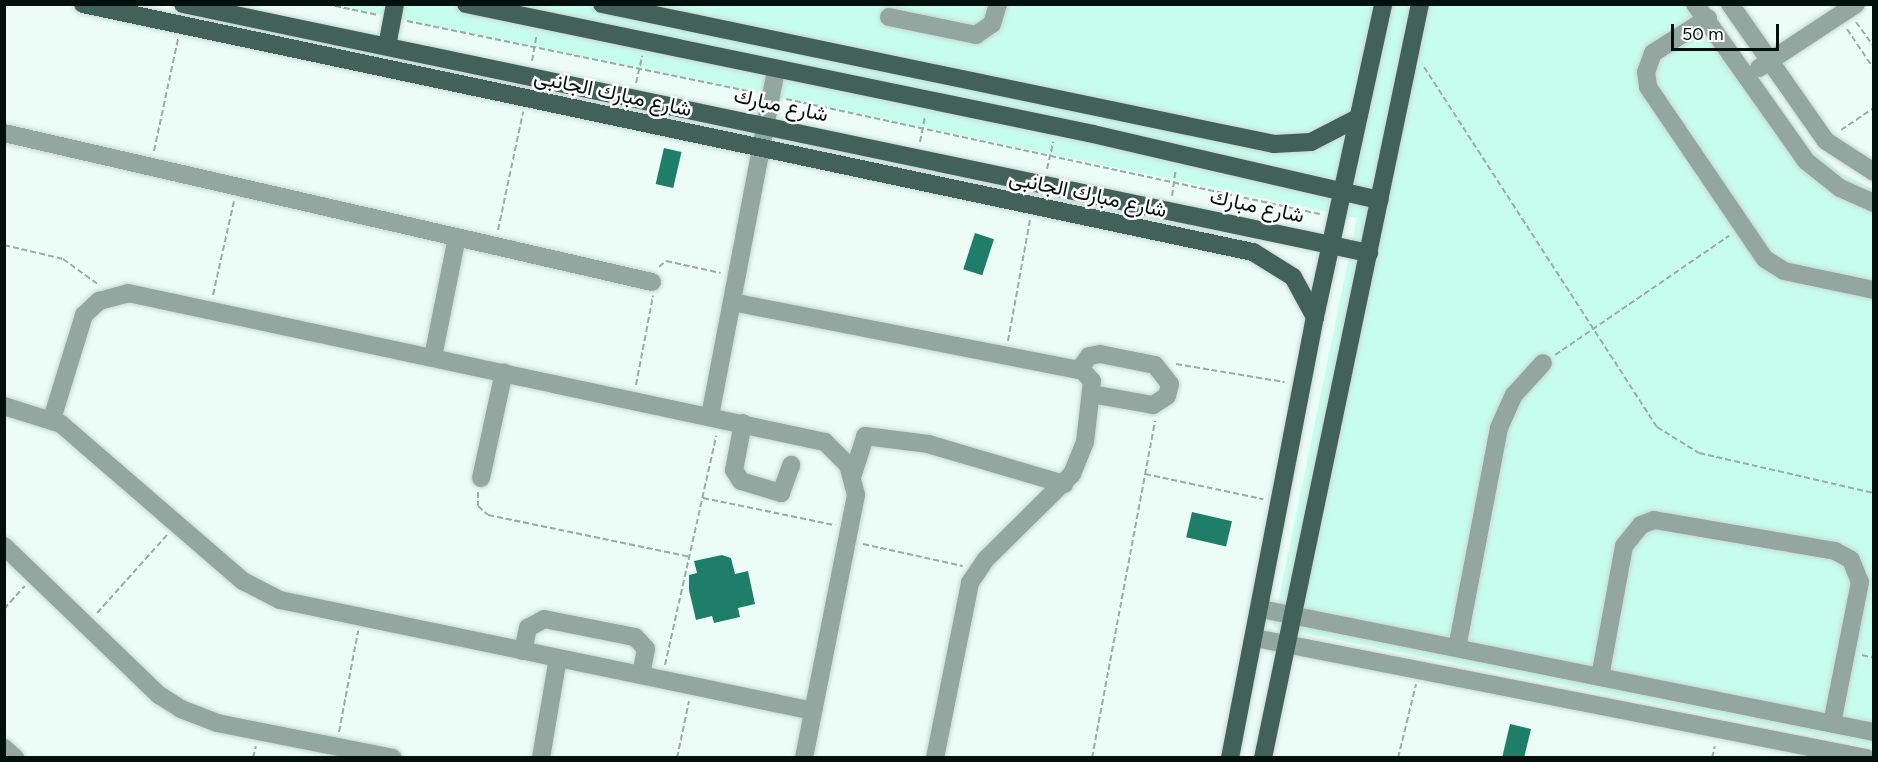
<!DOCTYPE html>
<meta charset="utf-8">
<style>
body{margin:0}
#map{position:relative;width:1878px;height:762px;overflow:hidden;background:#ecfdf7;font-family:Figtree,Vazirmatn,sans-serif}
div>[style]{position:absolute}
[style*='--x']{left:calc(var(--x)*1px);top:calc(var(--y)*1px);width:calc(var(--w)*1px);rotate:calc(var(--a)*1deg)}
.built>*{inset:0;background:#c7fdec}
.building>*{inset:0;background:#1f7e69;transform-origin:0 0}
.path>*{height:2px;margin-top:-1px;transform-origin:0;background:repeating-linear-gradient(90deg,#9baba5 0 6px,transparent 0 9px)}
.roads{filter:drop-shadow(0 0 2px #c7d7d1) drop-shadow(0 0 2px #c7d7d1)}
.minor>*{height:18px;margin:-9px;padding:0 9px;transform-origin:9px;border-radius:9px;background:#94a6a0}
.major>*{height:18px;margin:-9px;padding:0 9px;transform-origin:9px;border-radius:9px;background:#426259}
span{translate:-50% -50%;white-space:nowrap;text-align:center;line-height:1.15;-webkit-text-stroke:5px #fff;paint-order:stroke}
.street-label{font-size:21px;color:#02100c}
.frame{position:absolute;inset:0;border:6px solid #02100c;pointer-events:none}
.scale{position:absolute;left:1671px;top:24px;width:108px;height:27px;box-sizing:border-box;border:3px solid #02100c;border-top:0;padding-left:8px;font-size:18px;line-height:21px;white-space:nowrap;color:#02100c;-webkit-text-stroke:4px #fff;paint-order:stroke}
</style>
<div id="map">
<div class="built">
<i style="clip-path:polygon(333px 5px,1708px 5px,1806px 143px,1839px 172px,1873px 189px,1873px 747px,1273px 627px,1357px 218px)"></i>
</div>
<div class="building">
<i style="left:664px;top:148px;width:18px;height:37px;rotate:13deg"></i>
<i style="left:975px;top:233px;width:20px;height:38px;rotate:18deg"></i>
<i style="left:1192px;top:512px;width:41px;height:26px;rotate:13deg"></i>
<i style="clip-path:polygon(722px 555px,731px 558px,735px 574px,748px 571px,755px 604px,738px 608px,740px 617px,714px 623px,712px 616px,696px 620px,689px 590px,689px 575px,697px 573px,694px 561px)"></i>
<i style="clip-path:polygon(1510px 724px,1531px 729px,1524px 758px,1502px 758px)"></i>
</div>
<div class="path">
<i style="--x:326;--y:4;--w:53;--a:11.9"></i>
<i style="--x:407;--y:21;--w:354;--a:11.6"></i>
<i style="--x:1856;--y:22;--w:31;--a:54"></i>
<i style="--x:1847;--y:29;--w:48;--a:56"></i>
<i style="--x:532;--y:61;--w:27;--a:-80"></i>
<i style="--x:1424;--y:67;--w:429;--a:57.1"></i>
<i style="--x:1657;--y:427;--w:49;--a:31.8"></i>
<i style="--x:1699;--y:453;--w:180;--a:12.9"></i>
<i style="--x:636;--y:83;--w:28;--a:-77"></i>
<i style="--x:786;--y:99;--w:546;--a:12.15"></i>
<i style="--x:1841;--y:130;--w:40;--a:-34"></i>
<i style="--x:920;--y:142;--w:26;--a:-79"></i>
<i style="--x:154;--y:151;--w:115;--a:-77.9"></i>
<i style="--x:1047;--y:169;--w:28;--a:-77"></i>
<i style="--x:1172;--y:196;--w:27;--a:-82"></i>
<i style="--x:498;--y:230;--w:121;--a:-78"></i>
<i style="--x:4;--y:245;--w:61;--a:13.3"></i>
<i style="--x:63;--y:259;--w:44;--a:35.8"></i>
<i style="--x:659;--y:267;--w:9;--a:-41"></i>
<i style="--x:666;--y:261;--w:56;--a:12.3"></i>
<i style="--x:213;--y:295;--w:96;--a:-77.4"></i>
<i style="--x:1008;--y:341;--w:123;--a:-79.7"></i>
<i style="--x:1555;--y:355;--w:211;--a:-34.4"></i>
<i style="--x:1176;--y:364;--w:110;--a:9.4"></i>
<i style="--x:636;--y:385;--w:91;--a:-79.2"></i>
<i style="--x:1145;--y:474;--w:121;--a:12"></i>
<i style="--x:478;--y:492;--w:14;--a:90"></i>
<i style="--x:478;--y:506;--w:13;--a:42"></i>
<i style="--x:488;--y:515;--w:206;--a:11.7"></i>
<i style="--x:703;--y:498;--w:135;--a:11.6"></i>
<i style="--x:863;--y:544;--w:102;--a:12.4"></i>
<i style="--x:4;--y:609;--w:31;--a:-48"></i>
<i style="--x:97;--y:613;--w:105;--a:-48.1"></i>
<i style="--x:1862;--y:655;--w:12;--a:14"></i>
<i style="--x:665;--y:665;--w:235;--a:-77.4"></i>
<i style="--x:339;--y:732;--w:103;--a:-79.3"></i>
<i style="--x:253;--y:758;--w:12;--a:-76"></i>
<i style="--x:677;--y:758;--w:58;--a:-78.1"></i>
<i style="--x:1092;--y:758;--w:343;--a:-79.4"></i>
<i style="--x:1398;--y:758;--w:76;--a:-76.3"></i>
<i style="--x:1712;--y:758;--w:12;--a:-76"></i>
</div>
<div class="roads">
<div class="minor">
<i style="--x:1695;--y:4;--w:192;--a:54.7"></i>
<i style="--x:1806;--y:161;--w:43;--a:38.5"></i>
<i style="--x:1840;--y:188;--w:37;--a:24"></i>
<i style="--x:1730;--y:4;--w:167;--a:55"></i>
<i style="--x:1826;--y:141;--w:57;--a:32.9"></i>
<i style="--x:889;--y:17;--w:89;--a:11.7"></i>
<i style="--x:976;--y:35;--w:19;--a:-35"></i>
<i style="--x:992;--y:24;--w:21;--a:-73"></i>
<i style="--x:1708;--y:18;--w:65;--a:147.5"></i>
<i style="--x:1653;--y:53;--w:20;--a:110"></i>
<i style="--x:1646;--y:72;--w:15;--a:82"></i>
<i style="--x:1648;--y:87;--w:208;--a:55.8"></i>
<i style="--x:1765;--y:259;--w:22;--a:32"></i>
<i style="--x:1784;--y:271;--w:92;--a:11.9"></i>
<i style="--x:1759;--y:68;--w:116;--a:-33.4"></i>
<i style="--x:4;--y:133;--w:665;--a:12.95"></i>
<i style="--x:732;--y:302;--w:358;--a:11.1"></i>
<i style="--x:1083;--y:371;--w:13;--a:48"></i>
<i style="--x:1092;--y:381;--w:61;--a:96.5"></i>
<i style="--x:1085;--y:442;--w:35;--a:112"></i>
<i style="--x:1072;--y:474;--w:121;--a:135.3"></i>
<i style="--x:986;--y:559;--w:29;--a:124"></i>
<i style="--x:970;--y:583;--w:178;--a:101.3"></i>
<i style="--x:433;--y:357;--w:122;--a:-78.7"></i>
<i style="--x:1079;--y:370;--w:17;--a:-54"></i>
<i style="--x:1089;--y:356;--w:11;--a:-10"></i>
<i style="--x:1100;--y:354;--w:56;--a:11.3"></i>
<i style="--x:1155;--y:365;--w:24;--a:52"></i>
<i style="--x:1170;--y:384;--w:12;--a:104"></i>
<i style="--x:1167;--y:396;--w:17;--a:147"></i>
<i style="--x:1153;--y:405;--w:62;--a:-169.8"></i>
<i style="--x:4;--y:406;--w:60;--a:17.5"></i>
<i style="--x:61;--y:424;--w:240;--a:40.8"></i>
<i style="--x:243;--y:581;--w:42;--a:27.2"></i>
<i style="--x:280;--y:600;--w:544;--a:11.76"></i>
<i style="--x:710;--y:416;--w:353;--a:-79.2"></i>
<i style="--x:52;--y:419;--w:109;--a:-72.9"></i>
<i style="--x:84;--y:315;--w:21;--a:-43"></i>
<i style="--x:99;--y:301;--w:30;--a:-15"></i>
<i style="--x:128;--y:293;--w:713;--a:12.07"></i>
<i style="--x:825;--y:442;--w:33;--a:45"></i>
<i style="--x:848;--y:465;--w:31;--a:75"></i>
<i style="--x:856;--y:495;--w:268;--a:101.2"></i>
<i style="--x:743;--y:423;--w:48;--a:100.8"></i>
<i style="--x:734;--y:470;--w:13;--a:58"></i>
<i style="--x:741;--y:481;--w:42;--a:16.7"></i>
<i style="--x:781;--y:493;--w:30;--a:-70"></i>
<i style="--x:853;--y:474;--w:40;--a:-72"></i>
<i style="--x:865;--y:436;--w:64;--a:7.2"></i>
<i style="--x:928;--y:444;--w:142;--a:16.4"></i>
<i style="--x:481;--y:478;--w:108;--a:-77.8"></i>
<i style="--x:4;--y:546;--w:215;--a:43.9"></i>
<i style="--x:159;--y:695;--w:26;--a:32"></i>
<i style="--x:181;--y:709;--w:39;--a:21"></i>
<i style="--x:217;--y:723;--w:179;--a:11.2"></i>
<i style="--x:1261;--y:609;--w:625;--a:11.35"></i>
<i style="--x:1255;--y:638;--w:623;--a:11.11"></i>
<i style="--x:1457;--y:648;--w:224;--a:-79.2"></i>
<i style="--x:1499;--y:428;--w:36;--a:-66"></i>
<i style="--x:1514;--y:395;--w:43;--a:-47.8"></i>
<i style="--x:523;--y:651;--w:24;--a:-78"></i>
<i style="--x:528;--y:628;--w:18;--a:-29"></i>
<i style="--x:544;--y:619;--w:93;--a:11.2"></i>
<i style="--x:635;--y:637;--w:16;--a:47"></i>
<i style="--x:646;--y:649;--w:26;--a:101"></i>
<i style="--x:1600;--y:677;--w:133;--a:-79.6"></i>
<i style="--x:1624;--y:546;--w:27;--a:-51"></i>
<i style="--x:1641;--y:525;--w:14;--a:-21"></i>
<i style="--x:1654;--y:520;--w:184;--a:9.7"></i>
<i style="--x:1835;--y:551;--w:18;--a:29"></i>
<i style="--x:1851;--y:560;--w:24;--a:68"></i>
<i style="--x:1860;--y:582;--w:144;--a:101.2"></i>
<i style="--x:4;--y:748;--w:15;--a:42"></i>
<i style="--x:541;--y:758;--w:101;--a:-80.4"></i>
</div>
<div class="major">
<i style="--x:83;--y:4;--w:1196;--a:11.97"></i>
<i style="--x:1253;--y:252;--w:47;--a:32"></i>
<i style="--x:1293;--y:277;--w:46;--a:61.2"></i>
<i style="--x:183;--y:4;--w:1212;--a:11.86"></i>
<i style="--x:466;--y:4;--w:640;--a:11.71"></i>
<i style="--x:1093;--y:134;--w:294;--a:13"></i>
<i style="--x:602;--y:4;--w:686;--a:11.77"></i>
<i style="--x:1274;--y:144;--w:37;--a:-3"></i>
<i style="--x:1311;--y:142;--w:53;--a:-27.1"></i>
<i style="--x:387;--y:46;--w:43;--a:-79.2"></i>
<i style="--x:1230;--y:758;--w:449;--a:-79.1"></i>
<i style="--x:1315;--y:317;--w:320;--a:-77.7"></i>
<i style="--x:1263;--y:758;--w:770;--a:-78.24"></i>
</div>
</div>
<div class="street-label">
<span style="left:613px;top:93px;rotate:12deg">شارع مبارك الجانبى</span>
<span style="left:781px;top:105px;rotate:12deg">شارع مبارك</span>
<span style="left:1088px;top:194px;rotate:12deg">شارع مبارك الجانبى</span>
<span style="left:1257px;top:206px;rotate:12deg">شارع مبارك</span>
</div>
<div class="frame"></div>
<div class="scale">50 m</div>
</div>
